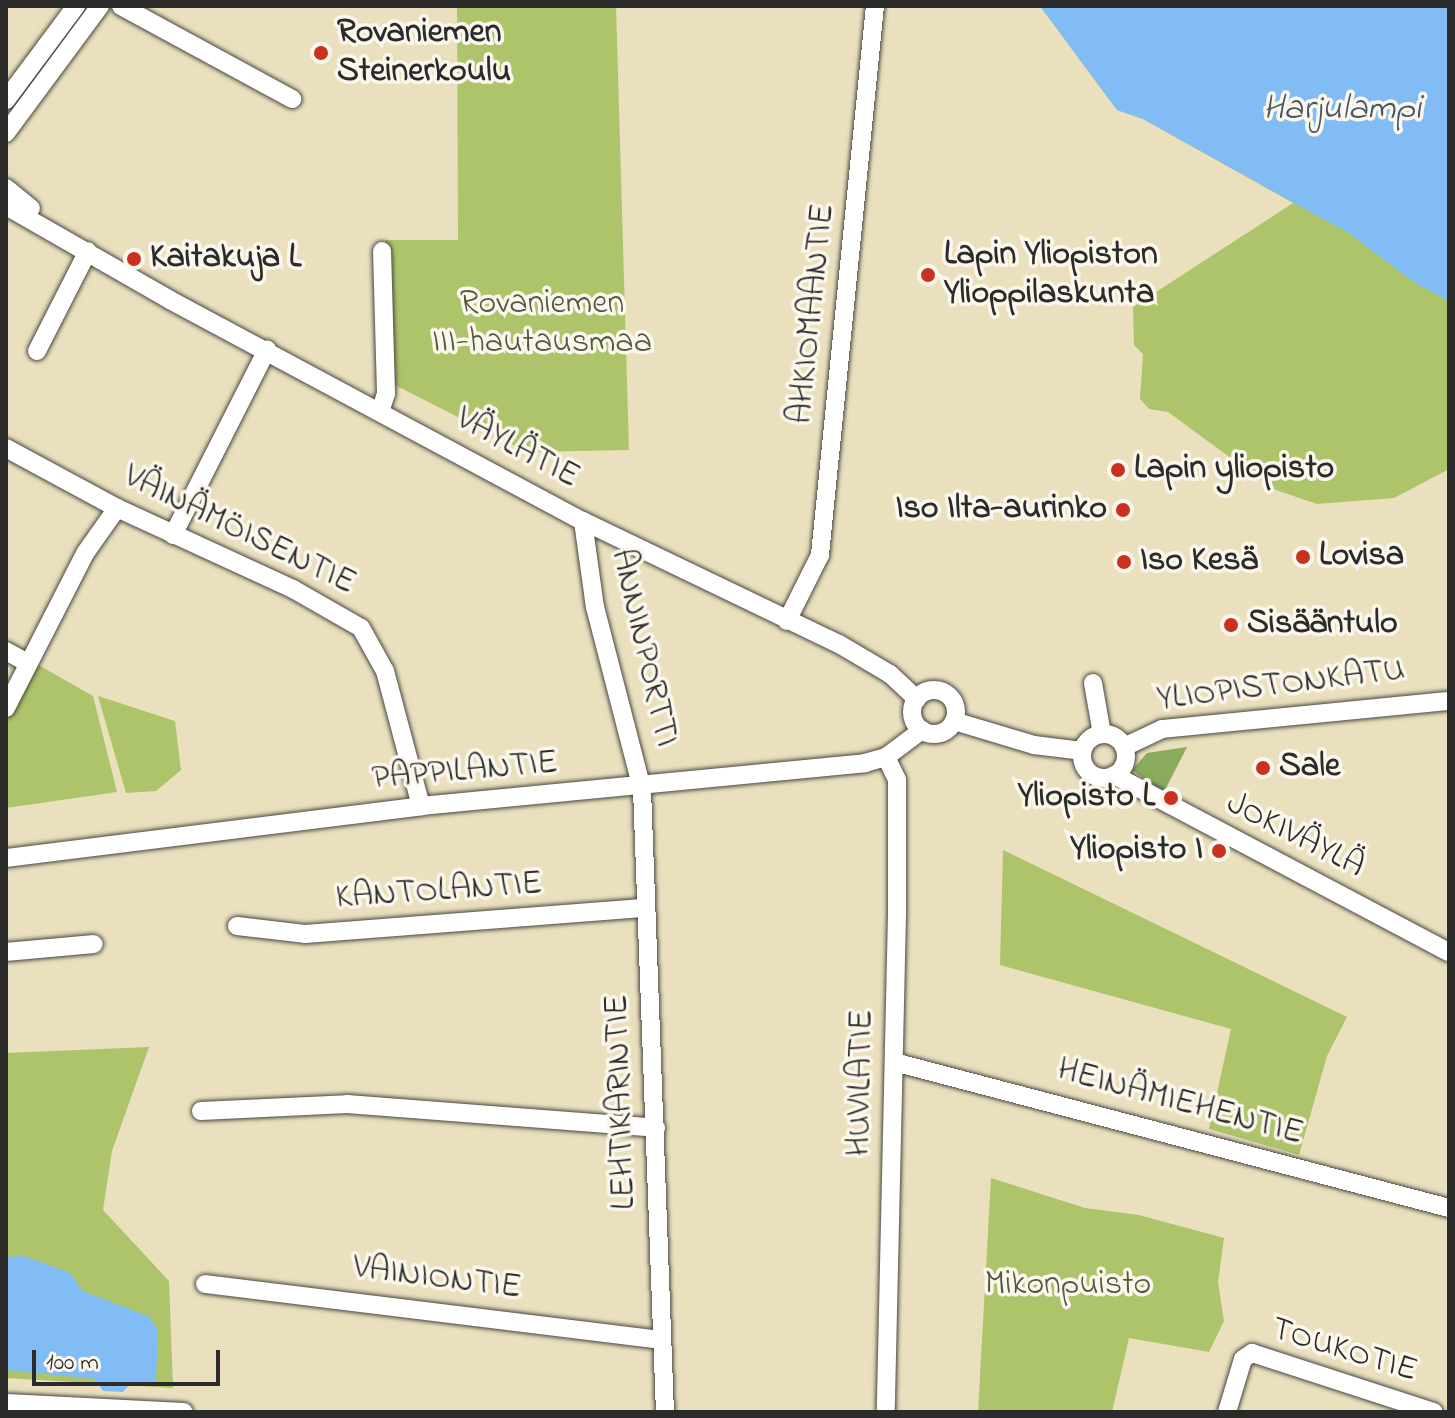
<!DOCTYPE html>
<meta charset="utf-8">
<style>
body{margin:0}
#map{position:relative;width:1455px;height:1418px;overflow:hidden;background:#eae0be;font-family:"Indie Flower",sans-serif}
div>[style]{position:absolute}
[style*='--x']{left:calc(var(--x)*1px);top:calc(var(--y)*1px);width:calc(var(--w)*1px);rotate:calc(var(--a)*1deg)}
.green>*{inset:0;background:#adc46a}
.forest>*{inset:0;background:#8aaa5e}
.water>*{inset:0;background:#82bcf4}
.roads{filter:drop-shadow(0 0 2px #484641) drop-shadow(0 0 2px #484641)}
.minor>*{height:18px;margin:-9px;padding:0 9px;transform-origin:9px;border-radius:9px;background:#fff}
.minor>.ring{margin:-9px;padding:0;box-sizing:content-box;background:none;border:18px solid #fff;border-radius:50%}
.dots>*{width:22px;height:22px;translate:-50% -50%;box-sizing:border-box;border:4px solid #fbf7ec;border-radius:50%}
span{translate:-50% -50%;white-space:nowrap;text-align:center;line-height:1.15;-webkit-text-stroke:7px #fbf7ec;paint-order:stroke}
.poi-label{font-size:34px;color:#2b2b2b;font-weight:700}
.left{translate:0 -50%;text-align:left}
.right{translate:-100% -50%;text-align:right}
.park-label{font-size:34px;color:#52593e}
.street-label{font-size:34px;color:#2b2b2b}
.water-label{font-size:36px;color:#455667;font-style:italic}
.frame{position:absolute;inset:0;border:8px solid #2b2b2b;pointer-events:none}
.scale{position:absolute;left:32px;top:1350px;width:188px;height:36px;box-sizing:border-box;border:4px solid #2b2b2b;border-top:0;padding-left:10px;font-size:24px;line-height:28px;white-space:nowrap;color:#2b2b2b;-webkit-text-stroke:6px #fbf7ec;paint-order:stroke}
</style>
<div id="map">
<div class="green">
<i style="clip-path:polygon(457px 6px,616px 6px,629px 450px,527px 452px,387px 381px,385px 240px,458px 240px)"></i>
<i style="clip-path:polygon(1040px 6px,1449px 6px,1449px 469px,1394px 498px,1317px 504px,1273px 489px,1168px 412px,1149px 409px,1140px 399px,1143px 354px,1134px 345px,1133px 307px,1293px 203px,1143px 119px,1117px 110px)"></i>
<i style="clip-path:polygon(35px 663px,93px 696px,117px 792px,6px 808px,6px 722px)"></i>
<i style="clip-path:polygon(98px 696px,175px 721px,181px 770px,156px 791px,126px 793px)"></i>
<i style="clip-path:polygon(1003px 850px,1347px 1017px,1327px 1056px,1299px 1155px,1209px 1129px,1231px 1029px,1000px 965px)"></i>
<i style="clip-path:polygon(149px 1047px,112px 1151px,103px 1210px,169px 1281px,173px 1388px,6px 1378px,6px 1053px)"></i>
<i style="clip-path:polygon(991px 1178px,1085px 1208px,1139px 1215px,1224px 1238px,1218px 1282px,1224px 1321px,1209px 1352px,1129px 1338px,1112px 1412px,978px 1412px)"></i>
</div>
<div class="forest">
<i style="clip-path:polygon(1187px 747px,1164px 792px,1132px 770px,1147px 753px)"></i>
</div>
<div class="water">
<i style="clip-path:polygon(1040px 6px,1449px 6px,1449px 301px,1415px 283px,1350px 234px,1143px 119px,1117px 110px)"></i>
<i style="clip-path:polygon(23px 1256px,69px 1272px,83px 1291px,150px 1317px,158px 1331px,156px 1381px,130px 1384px,123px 1392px,103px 1391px,95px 1379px,6px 1370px,6px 1257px)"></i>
</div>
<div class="roads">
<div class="minor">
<i style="--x:121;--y:6;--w:195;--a:28.5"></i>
<i style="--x:6;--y:100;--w:117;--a:-53.3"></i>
<i style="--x:6;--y:133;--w:158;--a:-53.5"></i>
<i style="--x:6;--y:188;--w:32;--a:39"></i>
<i style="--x:6;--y:206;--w:189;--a:29.8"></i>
<i style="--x:170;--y:300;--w:468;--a:28.2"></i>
<i style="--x:583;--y:521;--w:284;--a:25.7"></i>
<i style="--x:839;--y:644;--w:59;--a:30.5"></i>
<i style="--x:890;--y:674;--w:37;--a:43"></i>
<i style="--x:37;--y:351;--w:112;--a:-63"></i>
<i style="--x:380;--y:412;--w:20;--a:-72"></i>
<i style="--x:386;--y:393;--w:142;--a:-91.6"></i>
<i style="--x:6;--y:448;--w:126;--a:28.4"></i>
<i style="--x:117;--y:508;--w:194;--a:24.7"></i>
<i style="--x:293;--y:589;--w:78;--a:29.8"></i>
<i style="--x:361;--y:628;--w:49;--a:60.8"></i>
<i style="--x:385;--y:671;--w:140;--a:75.1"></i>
<i style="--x:583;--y:521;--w:87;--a:82.1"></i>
<i style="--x:595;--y:607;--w:188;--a:75.5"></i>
<i style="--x:642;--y:789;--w:623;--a:87.89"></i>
<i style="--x:173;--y:535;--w:208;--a:-63.1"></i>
<i style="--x:787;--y:621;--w:74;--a:-63.4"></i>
<i style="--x:820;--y:555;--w:552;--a:-84.28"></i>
<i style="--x:6;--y:651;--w:25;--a:29"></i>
<i style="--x:1093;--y:683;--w:52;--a:80"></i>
<i class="ring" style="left:912px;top:690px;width:26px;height:26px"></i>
<i style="--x:6;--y:708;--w:175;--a:-62.9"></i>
<i style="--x:86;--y:552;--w:54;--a:-54.8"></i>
<i style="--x:954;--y:721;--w:84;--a:16.7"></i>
<i style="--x:1034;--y:745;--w:48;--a:7.1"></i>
<i class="ring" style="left:1082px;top:734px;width:26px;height:26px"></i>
<i style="--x:1124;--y:747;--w:42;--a:-25.3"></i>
<i style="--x:1162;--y:729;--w:288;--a:-5.6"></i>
<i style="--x:886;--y:757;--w:25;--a:64"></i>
<i style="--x:897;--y:780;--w:134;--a:90"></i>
<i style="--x:897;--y:914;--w:498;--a:91.3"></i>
<i style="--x:1114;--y:775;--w:379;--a:27.9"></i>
<i style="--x:6;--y:858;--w:418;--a:-7.1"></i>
<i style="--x:421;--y:806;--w:446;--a:-5.5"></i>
<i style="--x:865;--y:763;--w:22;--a:-16"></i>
<i style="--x:886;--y:757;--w:45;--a:-36.9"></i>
<i style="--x:237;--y:926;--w:68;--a:6.7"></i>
<i style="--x:305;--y:934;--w:342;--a:-4.4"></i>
<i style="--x:6;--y:952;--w:88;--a:-5.2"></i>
<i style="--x:894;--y:1062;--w:574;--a:14.74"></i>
<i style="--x:201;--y:1111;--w:146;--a:-2.7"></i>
<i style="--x:347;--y:1104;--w:310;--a:4.4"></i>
<i style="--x:205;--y:1284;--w:460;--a:7"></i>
<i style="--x:6;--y:1403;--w:178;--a:2.9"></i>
<i style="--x:1227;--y:1412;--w:55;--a:-73.2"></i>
<i style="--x:1243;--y:1359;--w:11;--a:-34"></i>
<i style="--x:1252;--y:1353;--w:191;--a:18"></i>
</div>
</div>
<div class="dots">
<i style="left:321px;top:53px;background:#c8321e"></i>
<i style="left:134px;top:259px;background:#c8321e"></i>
<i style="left:928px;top:275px;background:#c8321e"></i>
<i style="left:1118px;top:470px;background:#c8321e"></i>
<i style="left:1123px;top:510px;background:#c8321e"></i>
<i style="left:1303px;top:557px;background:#c8321e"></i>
<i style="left:1124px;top:562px;background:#c8321e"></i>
<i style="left:1231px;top:625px;background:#c8321e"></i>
<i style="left:1263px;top:768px;background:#c8321e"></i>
<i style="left:1171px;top:798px;background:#c8321e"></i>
<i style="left:1219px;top:851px;background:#c8321e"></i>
</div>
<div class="poi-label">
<span class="left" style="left:337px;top:53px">Rovaniemen<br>Steinerkoulu</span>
<span class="left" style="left:944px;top:275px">Lapin Yliopiston<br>Ylioppilaskunta</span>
<span class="left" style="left:150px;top:259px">Kaitakuja L</span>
<span class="left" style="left:1134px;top:470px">Lapin yliopisto</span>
<span class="right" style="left:1107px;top:510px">Iso Ilta-aurinko</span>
<span class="left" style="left:1319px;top:557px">Lovisa</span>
<span class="left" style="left:1140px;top:562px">Iso Kesä</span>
<span class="left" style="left:1247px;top:625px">Sisääntulo</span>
<span class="left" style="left:1279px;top:768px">Sale</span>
<span class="right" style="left:1155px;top:798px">Yliopisto L</span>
<span class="right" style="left:1203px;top:851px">Yliopisto I</span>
</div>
<div class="park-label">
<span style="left:542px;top:324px">Rovaniemen<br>III-hautausmaa</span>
<span style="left:1068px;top:1286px">Mikonpuisto</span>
</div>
<div class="street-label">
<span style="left:813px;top:314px;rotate:-84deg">AHKIOMAANTIE</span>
<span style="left:517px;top:449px;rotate:28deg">VÄYLÄTIE</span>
<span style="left:239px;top:531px;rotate:26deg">VÄINÄMÖISENTIE</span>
<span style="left:643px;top:648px;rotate:77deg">ANNINPORTTI</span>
<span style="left:1281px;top:686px;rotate:-7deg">YLIOPISTONKATU</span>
<span style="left:465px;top:772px;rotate:-5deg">PAPPILANTIE</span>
<span style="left:1295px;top:836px;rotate:27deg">JOKIVÄYLÄ</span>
<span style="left:439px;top:892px;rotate:-4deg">KANTOLANTIE</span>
<span style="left:862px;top:1083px;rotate:-89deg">HUVILATIE</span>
<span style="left:622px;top:1102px;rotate:-92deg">LEHTIKARINTIE</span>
<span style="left:1180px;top:1103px;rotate:15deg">HEINÄMIEHENTIE</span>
<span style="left:437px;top:1279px;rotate:7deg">VAINIONTIE</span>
<span style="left:1344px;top:1351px;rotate:17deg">TOUKOTIE</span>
</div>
<div class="water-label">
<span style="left:1342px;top:110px">Harjulampi</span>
</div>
<div class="frame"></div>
<div class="scale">100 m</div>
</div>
